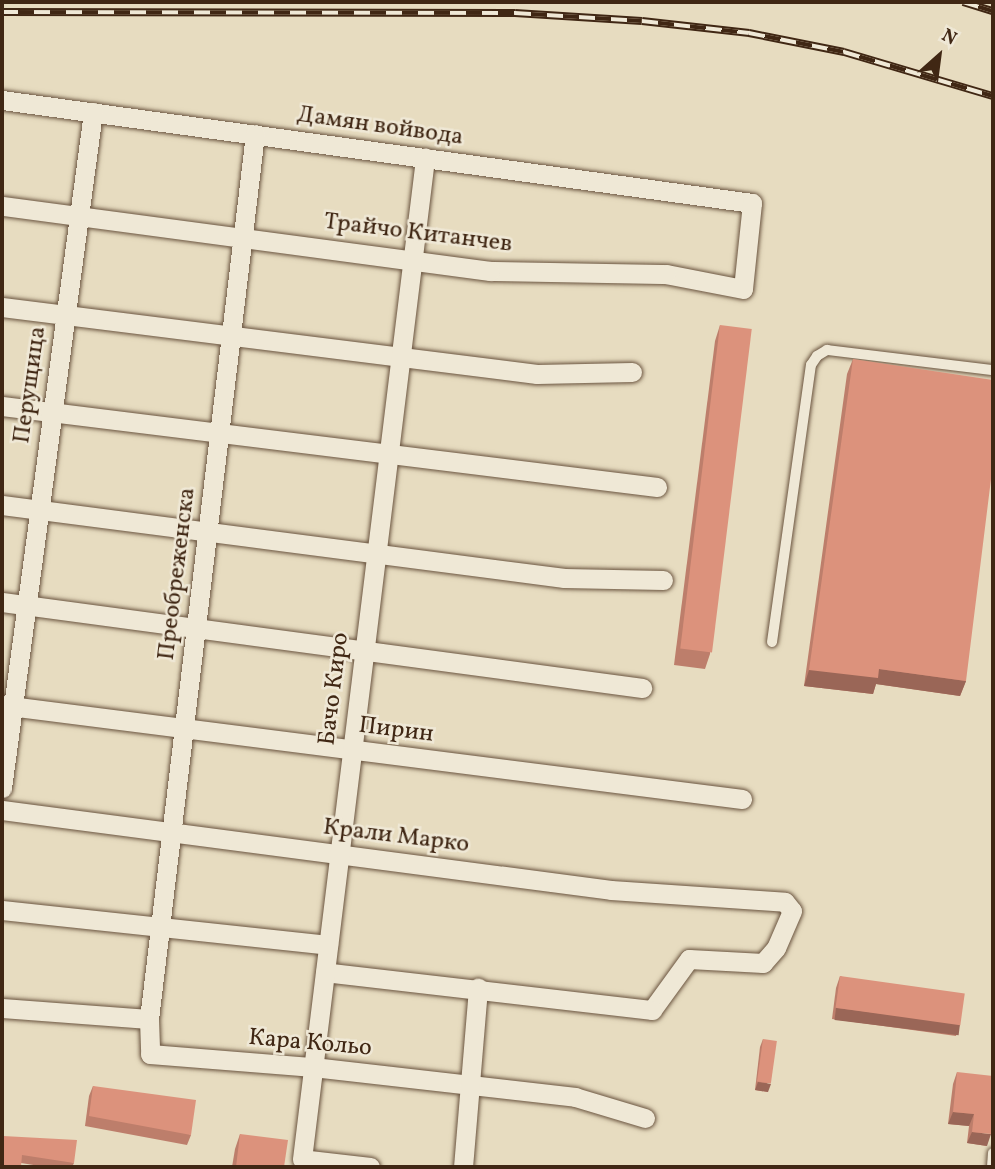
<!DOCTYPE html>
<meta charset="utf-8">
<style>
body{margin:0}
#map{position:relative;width:995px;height:1169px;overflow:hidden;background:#e7dcc0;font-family:Vollkorn,serif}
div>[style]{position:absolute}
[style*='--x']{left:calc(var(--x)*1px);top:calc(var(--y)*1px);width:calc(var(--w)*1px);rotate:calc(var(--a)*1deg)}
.roads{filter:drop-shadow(0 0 2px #6a543f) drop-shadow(0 0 2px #6a543f)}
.service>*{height:10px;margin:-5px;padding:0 5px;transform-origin:5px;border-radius:5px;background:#efe8d6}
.minor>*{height:19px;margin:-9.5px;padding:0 9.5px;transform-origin:9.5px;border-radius:9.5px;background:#efe8d6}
.rail>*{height:8px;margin-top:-4px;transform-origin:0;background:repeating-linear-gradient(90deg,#efe8d6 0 16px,#402714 0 32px);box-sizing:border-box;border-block:2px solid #402714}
.wall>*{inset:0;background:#bd7e6b}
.shaded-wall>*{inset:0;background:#9a6657;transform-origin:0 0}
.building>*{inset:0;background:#dc927c;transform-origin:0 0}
span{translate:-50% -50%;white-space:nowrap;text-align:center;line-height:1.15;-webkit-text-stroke:5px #efe8d6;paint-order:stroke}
.street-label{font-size:24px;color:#402714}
.frame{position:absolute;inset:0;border:4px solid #402714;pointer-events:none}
.north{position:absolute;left:904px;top:21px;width:70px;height:70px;-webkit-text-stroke:5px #efe8d6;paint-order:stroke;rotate:28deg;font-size:19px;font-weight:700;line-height:28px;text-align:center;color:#402714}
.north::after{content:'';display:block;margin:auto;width:24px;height:32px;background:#402714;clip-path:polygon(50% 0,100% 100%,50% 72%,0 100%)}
</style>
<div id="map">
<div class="roads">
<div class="service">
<i style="--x:772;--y:642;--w:280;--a:-82"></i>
<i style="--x:811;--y:365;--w:11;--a:-56"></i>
<i style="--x:817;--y:356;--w:12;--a:-31"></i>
<i style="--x:827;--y:350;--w:167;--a:6.9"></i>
<i style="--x:992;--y:1167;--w:14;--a:-86"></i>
</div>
<div class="minor">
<i style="--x:2;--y:100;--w:757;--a:7.82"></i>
<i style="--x:752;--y:203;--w:86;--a:96"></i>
<i style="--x:743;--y:289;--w:78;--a:-169"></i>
<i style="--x:666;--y:274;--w:176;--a:-179"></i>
<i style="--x:490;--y:271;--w:492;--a:-172.4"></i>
<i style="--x:2;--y:307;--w:539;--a:7.14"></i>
<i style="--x:537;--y:374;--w:95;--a:-1.2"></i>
<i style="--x:2;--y:406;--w:660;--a:7.05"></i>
<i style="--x:2;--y:505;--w:567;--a:7.4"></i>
<i style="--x:564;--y:578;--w:99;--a:1.2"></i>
<i style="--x:2;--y:602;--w:646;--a:7.65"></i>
<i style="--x:2;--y:705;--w:746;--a:7.24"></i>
<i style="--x:2;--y:788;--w:682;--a:-82.33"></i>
<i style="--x:2;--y:810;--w:614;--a:7.48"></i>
<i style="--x:611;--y:890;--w:174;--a:3.9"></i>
<i style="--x:785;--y:902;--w:11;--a:52"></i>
<i style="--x:792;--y:911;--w:40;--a:113.4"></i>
<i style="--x:776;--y:948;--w:20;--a:131"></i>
<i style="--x:763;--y:963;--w:74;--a:-176.9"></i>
<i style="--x:689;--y:959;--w:63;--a:126"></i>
<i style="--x:652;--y:1010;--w:329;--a:-173.4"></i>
<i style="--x:2;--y:910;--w:328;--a:6.1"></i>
<i style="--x:2;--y:1008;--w:147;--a:4.3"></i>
<i style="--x:149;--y:1019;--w:35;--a:88"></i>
<i style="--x:150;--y:1054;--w:164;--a:4.6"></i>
<i style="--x:313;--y:1067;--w:264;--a:6.5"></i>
<i style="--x:575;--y:1097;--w:73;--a:16.7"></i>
<i style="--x:149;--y:1019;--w:891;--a:-83.17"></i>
<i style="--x:370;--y:1167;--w:68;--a:-173.3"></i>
<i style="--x:302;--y:1159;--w:1009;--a:-82.99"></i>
<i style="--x:463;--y:1167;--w:180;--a:-85.2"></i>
</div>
</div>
<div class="rail">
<i style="--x:963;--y:2;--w:31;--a:17"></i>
<i style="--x:2;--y:12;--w:513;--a:0.11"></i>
<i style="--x:515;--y:13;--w:127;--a:3.6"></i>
<i style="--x:642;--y:21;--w:108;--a:6.4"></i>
<i style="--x:749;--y:33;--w:97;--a:11.3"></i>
<i style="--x:844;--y:52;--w:155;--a:16.5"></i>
</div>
<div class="wall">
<i style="clip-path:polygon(720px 325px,710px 654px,705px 669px,674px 665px,715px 341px)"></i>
<i style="clip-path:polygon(853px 359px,966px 681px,960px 696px,876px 684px,873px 694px,804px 686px,847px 374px)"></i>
<i style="clip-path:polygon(840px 976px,960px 1024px,956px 1036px,832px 1019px,836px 988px)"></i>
<i style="clip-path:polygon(763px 1039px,768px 1092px,755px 1090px,760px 1047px)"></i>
<i style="clip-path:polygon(957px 1072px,987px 1146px,967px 1143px,969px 1126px,948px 1124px,953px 1084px)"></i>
<i style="clip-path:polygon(93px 1086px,191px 1135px,187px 1145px,85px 1126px,89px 1096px)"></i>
<i style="clip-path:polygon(240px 1134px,284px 1167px,232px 1167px,235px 1149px)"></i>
<i style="clip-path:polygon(3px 1136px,74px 1163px,72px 1167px,46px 1167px,21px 1163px,2px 1167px,2px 1140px)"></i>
</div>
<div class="shaded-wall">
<i style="clip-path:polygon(879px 669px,966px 681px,960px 696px,876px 684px,873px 694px,804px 686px,809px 670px)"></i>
<i style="left:836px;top:1008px;width:125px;height:12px;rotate:7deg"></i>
<i style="clip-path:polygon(758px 1082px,771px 1084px,768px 1092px,755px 1090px)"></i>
<i style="clip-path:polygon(953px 1112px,974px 1114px,969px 1126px,948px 1124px)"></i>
<i style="clip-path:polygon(972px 1132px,991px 1134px,987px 1146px,967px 1143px)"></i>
</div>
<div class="building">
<i style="left:720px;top:325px;width:32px;height:326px;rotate:7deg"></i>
<i style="clip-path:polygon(853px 359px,993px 380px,993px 463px,966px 681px,879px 669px,878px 678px,809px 670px)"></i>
<i style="left:840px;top:976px;width:126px;height:32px;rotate:8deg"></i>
<i style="left:763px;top:1039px;width:14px;height:43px;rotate:8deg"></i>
<i style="clip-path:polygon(957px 1072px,993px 1076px,993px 1114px,991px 1134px,972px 1132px,974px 1114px,953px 1112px)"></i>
<i style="clip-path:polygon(93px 1086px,196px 1100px,191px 1135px,89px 1116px)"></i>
<i style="clip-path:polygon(240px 1134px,288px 1140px,284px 1167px,236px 1167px)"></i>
<i style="clip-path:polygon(3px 1136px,77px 1140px,74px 1163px,22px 1155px,21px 1167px,2px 1167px,2px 1149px)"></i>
</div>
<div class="street-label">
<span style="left:380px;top:127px;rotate:8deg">Дамян войвода</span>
<span style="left:418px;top:234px;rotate:7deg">Трайчо Китанчев</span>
<span style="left:31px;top:385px;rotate:-82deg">Перущица</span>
<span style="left:178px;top:574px;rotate:-83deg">Преобреженска</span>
<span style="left:335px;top:689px;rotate:-83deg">Бачо Киро</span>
<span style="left:396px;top:731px;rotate:7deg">Пирин</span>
<span style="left:396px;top:837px;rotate:7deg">Крали Марко</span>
<span style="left:310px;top:1044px;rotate:5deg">Кара Кольо</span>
</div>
<div class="frame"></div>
<div class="north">N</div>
</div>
